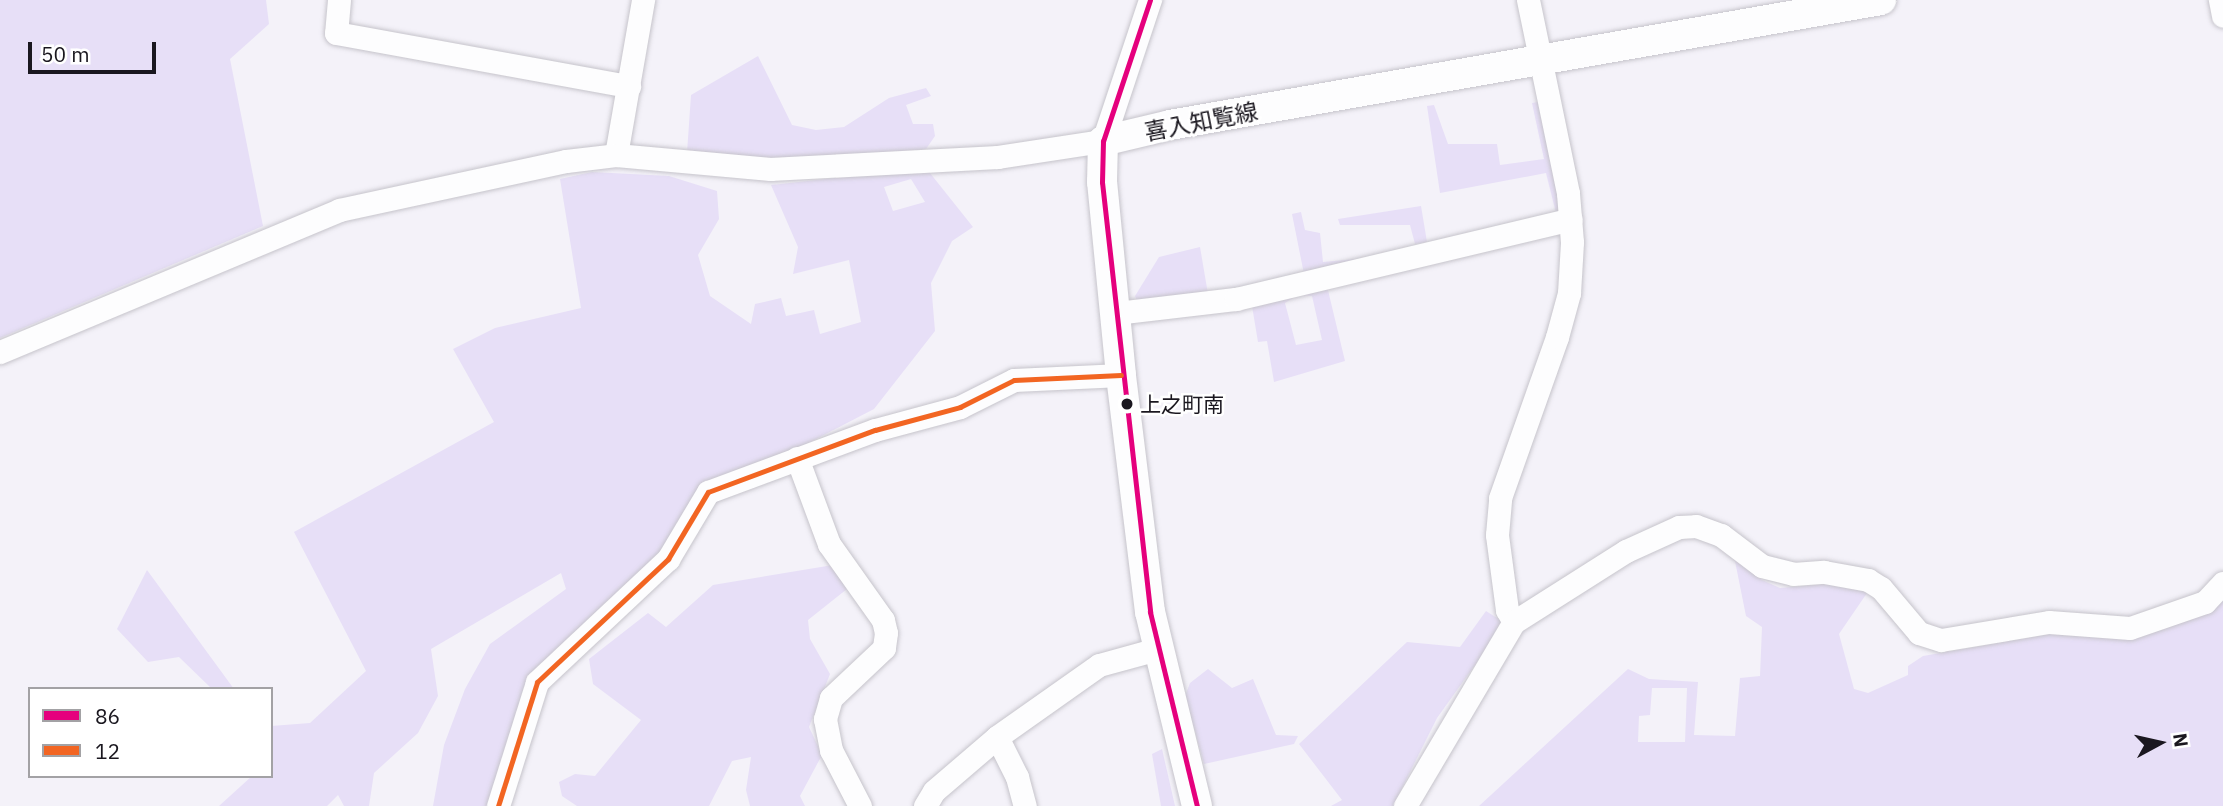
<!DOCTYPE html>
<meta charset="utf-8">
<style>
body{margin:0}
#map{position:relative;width:2223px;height:806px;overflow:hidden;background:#f4f2f9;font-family:"IBM Plex Sans","Noto Sans JP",sans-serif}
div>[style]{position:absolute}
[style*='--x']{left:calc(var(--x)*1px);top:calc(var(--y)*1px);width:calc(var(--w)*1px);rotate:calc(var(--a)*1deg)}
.green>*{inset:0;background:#e7dff7}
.roads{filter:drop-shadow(0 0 2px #c6c4cb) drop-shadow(0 0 2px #c6c4cb)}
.minor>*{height:23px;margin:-11.5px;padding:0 11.5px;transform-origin:11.5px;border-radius:11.5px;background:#fdfdfe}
.major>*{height:30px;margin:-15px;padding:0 15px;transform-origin:15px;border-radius:15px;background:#fdfdfe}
.bus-1>*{height:5px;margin:-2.5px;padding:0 2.5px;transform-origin:2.5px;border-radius:2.5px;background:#e5007d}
.bus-2>*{height:5px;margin:-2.5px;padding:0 2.5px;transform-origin:2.5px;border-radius:2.5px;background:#f26522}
.dots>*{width:19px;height:19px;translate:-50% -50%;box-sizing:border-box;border:4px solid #fff;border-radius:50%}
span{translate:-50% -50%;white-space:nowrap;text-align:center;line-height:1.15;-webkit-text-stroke:5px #fff;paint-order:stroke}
.bus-label{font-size:21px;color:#1a171f}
.left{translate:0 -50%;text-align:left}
.street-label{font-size:23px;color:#1a171f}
.legend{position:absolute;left:28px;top:687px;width:245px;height:91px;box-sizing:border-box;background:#fff;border:2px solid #a3a2a5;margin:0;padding:9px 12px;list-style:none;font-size:21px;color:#1a171f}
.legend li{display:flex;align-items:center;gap:14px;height:35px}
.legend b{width:35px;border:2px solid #a3a2a5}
.north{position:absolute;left:2125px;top:708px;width:70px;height:70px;-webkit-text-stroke:5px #fff;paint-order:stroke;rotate:82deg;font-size:19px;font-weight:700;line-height:28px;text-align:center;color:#1a171f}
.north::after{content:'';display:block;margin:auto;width:24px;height:32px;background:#1a171f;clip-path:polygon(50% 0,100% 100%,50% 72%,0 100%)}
.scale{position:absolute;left:28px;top:42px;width:128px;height:32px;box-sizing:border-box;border:4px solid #1a171f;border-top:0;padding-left:9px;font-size:21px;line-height:24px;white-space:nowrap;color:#1a171f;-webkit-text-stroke:5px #fff;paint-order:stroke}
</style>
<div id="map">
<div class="green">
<i style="clip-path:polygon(0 0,266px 0,269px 24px,230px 59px,263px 226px,0 338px)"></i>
<i style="clip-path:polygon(758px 56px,792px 125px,816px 130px,844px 127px,889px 98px,926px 88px,931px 96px,906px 105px,913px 124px,933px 124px,935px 136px,926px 149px,829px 159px,766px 162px,687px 153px,691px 95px)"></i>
<i style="clip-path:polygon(1538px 102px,1561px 211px,1556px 213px,1546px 173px,1440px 193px,1427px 106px,1434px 105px,1448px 144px,1497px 144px,1500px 165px,1544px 159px,1532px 103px)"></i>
<i style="clip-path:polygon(evenodd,926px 168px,973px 227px,952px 241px,931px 283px,935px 331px,874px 409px,791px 452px,705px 486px,662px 555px,559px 649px,492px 806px,433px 806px,444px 745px,465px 689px,490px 644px,566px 589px,561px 573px,431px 649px,438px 696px,418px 733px,374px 773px,369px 806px,344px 806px,338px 795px,327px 806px,219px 806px,252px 776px,271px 776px,271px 726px,310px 723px,366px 671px,294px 532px,494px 422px,453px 349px,495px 328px,581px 308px,560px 179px,592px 172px,669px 176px,717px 191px,719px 219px,698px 255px,710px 296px,751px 324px,755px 304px,781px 298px,786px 316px,814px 310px,820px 334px,861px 322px,849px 260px,793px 274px,798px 247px,771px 185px,926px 168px,911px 179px,925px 202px,893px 211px,884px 187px,911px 179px)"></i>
<i style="clip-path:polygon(1421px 206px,1427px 242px,1415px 244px,1410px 225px,1340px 225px,1338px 219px)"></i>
<i style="clip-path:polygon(evenodd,1301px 212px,1305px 230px,1320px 233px,1323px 262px,1367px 258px,1326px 282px,1345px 361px,1274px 382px,1267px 341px,1258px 342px,1251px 300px,1306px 284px,1292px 214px,1301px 212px,1298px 295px,1312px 296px,1322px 340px,1296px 345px,1285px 303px,1298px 295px)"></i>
<i style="clip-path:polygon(1200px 247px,1208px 294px,1138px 303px,1135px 296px,1159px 257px)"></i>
<i style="clip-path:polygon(evenodd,1734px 556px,1762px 580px,1780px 588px,1839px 583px,1867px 593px,1839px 634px,1854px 689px,1868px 693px,1908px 675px,1908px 666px,1923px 656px,2061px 632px,2120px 639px,2188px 619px,2223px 600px,2223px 806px,1479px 806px,1628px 669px,1649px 679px,1698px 682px,1694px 735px,1735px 736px,1740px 678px,1760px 676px,1762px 627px,1746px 616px,1734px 556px,1652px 688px,1687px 688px,1685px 742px,1638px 742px,1639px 716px,1650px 715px,1652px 688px)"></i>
<i style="clip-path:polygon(833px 565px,847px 589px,808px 620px,810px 639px,830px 674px,809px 727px,822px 755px,800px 796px,805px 806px,750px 806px,746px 790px,751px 757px,732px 761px,709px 806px,577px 806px,562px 796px,559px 782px,575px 774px,595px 776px,641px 720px,593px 684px,589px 659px,648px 613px,666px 627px,713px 585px)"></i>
<i style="clip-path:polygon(147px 570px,234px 689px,212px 689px,179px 657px,148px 662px,117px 629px)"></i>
<i style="clip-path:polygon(1486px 611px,1505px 623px,1437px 718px,1393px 806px,1331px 806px,1342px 800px,1299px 744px,1407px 642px,1460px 647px)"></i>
<i style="clip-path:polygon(1208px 669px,1232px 688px,1253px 679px,1276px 735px,1298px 736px,1294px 744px,1204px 764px,1185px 696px,1190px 683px)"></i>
<i style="clip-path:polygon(1162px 749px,1175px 806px,1161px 806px,1152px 754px)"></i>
</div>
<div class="roads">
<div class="minor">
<i style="--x:339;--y:0;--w:33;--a:95"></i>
<i style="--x:336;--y:33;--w:298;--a:10.3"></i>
<i style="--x:2220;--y:0;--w:16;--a:79"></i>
<i style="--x:616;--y:155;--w:157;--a:-80.1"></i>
<i style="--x:1116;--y:313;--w:121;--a:-6.7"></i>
<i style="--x:1236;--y:299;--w:344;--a:-13.4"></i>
<i style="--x:0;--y:352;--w:368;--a:-22.7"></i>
<i style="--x:339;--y:210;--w:232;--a:-12.2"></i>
<i style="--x:566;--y:161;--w:50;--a:-6.8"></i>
<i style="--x:616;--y:155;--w:155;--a:5.2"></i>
<i style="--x:770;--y:169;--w:228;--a:-3"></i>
<i style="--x:998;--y:157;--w:106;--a:-8.7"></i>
<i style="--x:1103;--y:141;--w:149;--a:-71.6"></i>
<i style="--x:797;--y:458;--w:92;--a:69.6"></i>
<i style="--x:829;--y:544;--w:93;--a:54.6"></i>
<i style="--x:883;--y:620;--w:13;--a:77"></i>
<i style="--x:886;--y:633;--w:15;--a:98"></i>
<i style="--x:884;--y:648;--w:73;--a:136.7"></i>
<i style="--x:831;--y:698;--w:22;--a:106"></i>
<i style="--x:825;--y:719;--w:32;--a:79"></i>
<i style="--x:831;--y:750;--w:63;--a:62.6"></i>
<i style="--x:1514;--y:622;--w:14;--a:-120"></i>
<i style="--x:1507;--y:610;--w:76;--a:-97.6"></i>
<i style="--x:1497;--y:535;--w:37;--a:-85"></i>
<i style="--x:1500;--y:498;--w:171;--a:-70.5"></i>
<i style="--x:1557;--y:337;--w:46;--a:-74.7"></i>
<i style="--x:1569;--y:293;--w:51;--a:-86.6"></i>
<i style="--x:1572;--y:242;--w:49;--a:-94.7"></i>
<i style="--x:1568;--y:193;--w:197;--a:-101.7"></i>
<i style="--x:997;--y:737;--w:45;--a:63.4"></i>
<i style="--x:1017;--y:777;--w:30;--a:75"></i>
<i style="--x:498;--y:806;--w:130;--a:-72.5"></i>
<i style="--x:537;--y:682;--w:180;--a:-43.2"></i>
<i style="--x:668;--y:559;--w:78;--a:-59.2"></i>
<i style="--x:708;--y:492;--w:178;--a:-20.4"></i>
<i style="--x:875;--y:430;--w:88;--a:-15.1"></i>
<i style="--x:960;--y:407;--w:60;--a:-26.6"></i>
<i style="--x:1014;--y:380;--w:107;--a:-2.7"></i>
<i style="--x:925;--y:806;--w:17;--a:-59"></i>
<i style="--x:934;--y:791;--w:83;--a:-40.6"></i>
<i style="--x:997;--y:737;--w:125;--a:-35.2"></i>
<i style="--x:1099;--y:665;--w:60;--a:-15.4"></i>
<i style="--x:1405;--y:806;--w:214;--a:-59.4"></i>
<i style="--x:1514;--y:622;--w:133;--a:-32.4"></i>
<i style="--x:1626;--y:551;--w:58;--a:-24.4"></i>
<i style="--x:1679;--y:527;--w:17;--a:-3"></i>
<i style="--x:1696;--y:526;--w:27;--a:20"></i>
<i style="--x:1721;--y:535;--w:51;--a:37.1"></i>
<i style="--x:1762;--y:566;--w:32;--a:14"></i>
<i style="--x:1793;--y:574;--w:31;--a:-4"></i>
<i style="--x:1824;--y:572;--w:45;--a:10.3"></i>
<i style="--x:1868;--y:580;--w:15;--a:32"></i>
<i style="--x:1881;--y:588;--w:59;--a:49.8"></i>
<i style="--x:1919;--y:633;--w:23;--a:18"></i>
<i style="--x:1941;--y:640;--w:109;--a:-9.5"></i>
<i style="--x:2049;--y:622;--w:81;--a:4.2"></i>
<i style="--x:2130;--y:628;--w:79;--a:-19.1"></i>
<i style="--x:2205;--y:602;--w:26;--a:-47"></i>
</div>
<div class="major">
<i style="--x:1197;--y:806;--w:200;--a:-103.6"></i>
<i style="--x:1150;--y:612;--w:239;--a:-97"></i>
<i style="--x:1121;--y:375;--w:194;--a:-95.6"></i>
<i style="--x:1102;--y:182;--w:41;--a:-88.6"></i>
<i style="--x:1103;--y:141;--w:69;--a:-13.4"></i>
<i style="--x:1170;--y:125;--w:722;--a:-9.97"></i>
</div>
</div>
<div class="bus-1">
<i style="--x:1150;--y:0;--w:149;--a:108.4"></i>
<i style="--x:1103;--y:141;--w:41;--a:91.4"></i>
<i style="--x:1102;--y:182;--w:433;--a:83.6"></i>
<i style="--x:1150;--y:612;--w:200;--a:76.4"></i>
</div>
<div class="bus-2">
<i style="--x:498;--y:806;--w:130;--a:-72.5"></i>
<i style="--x:537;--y:682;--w:180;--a:-43.2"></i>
<i style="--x:668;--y:559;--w:78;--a:-59.2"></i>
<i style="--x:708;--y:492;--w:178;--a:-20.4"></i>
<i style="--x:875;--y:430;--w:88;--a:-15.1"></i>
<i style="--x:960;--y:407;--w:60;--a:-26.6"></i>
<i style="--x:1014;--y:380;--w:107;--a:-2.7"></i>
</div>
<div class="dots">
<i style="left:1127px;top:404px;background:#1a171f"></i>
</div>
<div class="bus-label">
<span class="left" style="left:1140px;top:404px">上之町南</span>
</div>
<div class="street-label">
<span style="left:1201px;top:121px;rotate:-11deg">喜入知覧線</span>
</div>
<ul class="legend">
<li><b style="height:9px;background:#e5007d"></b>86</li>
<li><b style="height:9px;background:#f26522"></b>12</li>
</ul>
<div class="north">N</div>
<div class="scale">50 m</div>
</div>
